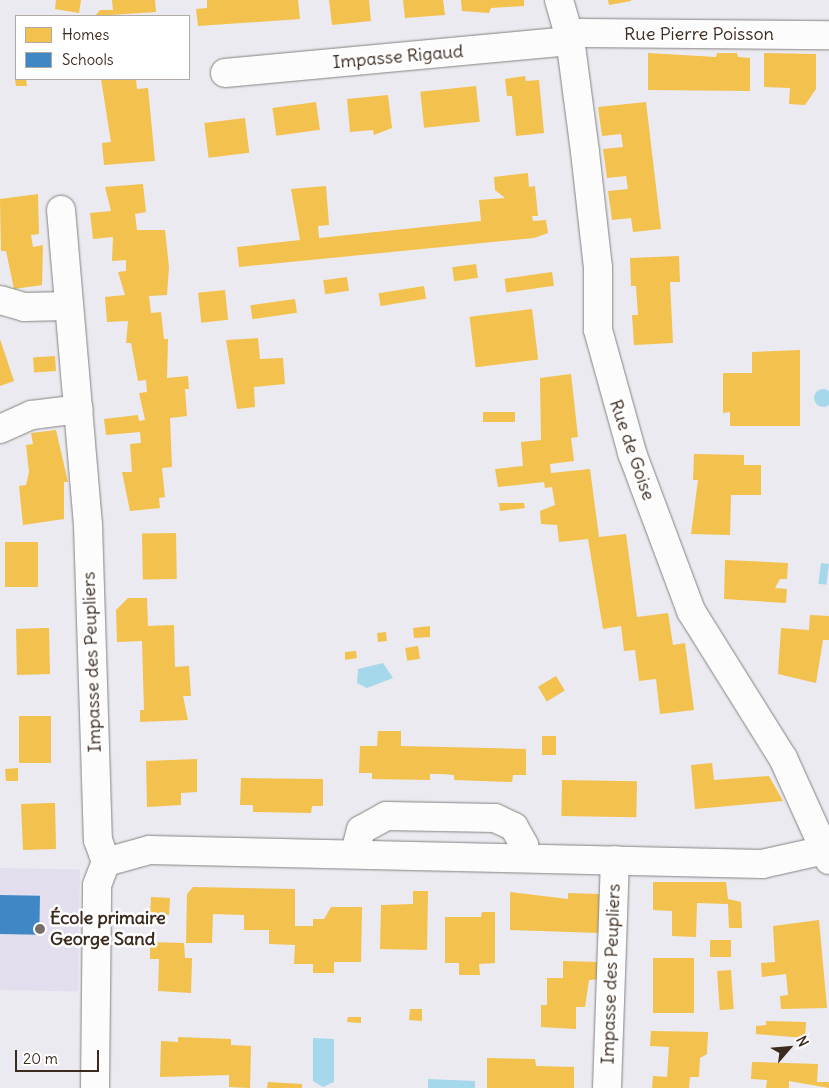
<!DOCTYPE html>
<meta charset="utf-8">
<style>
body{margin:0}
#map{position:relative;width:829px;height:1088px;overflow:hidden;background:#ebeaf0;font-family:Delius,sans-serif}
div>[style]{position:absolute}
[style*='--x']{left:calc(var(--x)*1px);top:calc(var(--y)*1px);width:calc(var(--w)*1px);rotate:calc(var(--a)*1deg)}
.built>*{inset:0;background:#e2deee;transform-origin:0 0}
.water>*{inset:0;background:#a6d8eb;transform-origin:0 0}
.round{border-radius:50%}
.homes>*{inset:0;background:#f2c14e;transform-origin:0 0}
.schools>*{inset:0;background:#3f88c5;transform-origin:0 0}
.roads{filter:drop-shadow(0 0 1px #858281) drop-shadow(0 0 1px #858281)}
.street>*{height:28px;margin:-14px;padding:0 14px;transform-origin:14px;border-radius:14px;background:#fcfcfd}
.dots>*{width:14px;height:14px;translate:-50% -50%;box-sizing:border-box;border:2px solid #fff;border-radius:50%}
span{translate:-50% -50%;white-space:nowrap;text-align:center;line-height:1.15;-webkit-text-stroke:5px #fff;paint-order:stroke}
.street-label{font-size:18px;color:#3b2a1e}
.poi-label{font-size:18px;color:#3b2a1e;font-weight:700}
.left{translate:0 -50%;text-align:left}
.legend{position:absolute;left:15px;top:15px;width:175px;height:65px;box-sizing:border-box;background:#fff;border:1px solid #b1aaa5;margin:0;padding:6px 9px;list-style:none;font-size:15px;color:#3b2a1e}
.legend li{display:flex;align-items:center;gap:10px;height:25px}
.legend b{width:25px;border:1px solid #b1aaa5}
.north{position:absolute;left:764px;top:1023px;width:50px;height:50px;-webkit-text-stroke:4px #fff;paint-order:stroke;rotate:63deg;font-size:14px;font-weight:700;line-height:20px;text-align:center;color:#3b2a1e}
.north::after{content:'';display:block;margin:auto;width:18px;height:22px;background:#3b2a1e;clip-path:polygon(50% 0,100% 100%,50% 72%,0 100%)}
.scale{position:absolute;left:15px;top:1050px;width:84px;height:22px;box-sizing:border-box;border:2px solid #3b2a1e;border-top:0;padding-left:6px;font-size:15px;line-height:18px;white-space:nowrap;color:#3b2a1e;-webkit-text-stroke:4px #fff;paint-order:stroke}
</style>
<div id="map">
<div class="built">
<i style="left:0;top:868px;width:80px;height:122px;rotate:1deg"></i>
</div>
<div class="water">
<i class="round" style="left:814px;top:389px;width:18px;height:18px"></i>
<i style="left:821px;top:563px;width:8px;height:21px;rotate:7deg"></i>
<i style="clip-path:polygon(383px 663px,393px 678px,367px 688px,357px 683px,358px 669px)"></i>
<i style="clip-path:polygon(313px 1038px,334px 1039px,334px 1082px,323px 1087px,313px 1081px)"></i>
<i style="clip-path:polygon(428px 1079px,475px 1081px,475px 1088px,428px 1088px)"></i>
</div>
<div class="homes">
<i style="clip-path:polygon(56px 0,81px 0,79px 13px,55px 9px)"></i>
<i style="clip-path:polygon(112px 0,155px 0,156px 12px,95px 16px,100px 10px,113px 10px)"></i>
<i style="clip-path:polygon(207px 0,298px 0,300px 19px,198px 26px,196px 9px,207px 8px)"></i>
<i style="clip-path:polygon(329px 0,369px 0,371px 21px,332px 25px)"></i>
<i style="clip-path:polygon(403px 0,443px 0,445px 15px,405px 18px)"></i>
<i style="clip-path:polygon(461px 0,524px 0,524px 6px,491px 8px,489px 13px,462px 11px)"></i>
<i style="clip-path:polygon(608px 0,631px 0,631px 1px,609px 5px)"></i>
<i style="clip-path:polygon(648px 53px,716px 57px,717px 53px,737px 53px,738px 57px,750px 58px,750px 91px,648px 90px)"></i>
<i style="clip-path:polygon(764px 53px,816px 54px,816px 89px,805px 105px,789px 104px,790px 88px,764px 87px)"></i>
<i style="clip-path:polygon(525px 76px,526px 81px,539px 80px,544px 133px,516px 136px,512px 96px,507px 96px,505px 79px)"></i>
<i style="clip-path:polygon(15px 79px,26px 79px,27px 86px,16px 86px)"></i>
<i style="clip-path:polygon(101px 79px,136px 79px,137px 89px,148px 88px,155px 161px,104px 165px,102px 143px,111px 142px)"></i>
<i style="left:476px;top:86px;width:36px;height:56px;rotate:84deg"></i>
<i style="clip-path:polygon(388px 95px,392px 128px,374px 135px,373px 130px,350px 132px,347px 99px)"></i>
<i style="left:316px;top:102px;width:28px;height:44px;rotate:82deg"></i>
<i style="clip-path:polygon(646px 102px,661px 229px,633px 232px,631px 218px,612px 220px,608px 191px,628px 189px,626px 176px,607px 178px,603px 149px,623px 147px,621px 134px,602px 136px,598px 107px)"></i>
<i style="left:245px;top:118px;width:35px;height:41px;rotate:83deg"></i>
<i style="clip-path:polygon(528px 173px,529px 187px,535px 186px,538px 216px,532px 216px,533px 221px,546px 220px,548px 233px,534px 238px,239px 267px,237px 247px,300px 240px,291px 189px,326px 186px,329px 225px,318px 226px,319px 238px,481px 221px,479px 200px,505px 198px,495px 190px,494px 177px)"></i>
<i style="clip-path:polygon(143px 184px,146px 212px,135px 214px,137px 230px,165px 230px,169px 267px,167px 295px,149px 296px,151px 313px,161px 312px,164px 339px,168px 339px,167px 378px,188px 376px,189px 389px,185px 389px,187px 416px,170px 418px,172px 467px,162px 468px,165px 497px,159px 498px,160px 508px,130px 511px,122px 472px,132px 472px,130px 444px,141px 443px,140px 432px,106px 435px,104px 419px,138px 415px,139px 421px,145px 420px,139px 393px,147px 392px,146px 380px,138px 381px,131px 343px,126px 343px,128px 321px,107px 322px,105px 297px,125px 295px,118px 272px,126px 271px,126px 260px,112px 261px,113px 237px,93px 239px,90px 213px,111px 211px,105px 187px)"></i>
<i style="clip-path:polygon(38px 194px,39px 234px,31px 235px,33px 247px,43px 245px,42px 285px,14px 289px,6px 251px,1px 251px,0 199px)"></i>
<i style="clip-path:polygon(679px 256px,680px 282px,670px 282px,673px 343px,634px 345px,632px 315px,638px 315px,637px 301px,636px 286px,631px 286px,630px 258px)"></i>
<i style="left:476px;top:264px;width:14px;height:24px;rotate:82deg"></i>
<i style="left:552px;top:272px;width:14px;height:48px;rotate:82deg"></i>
<i style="left:347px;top:277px;width:14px;height:24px;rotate:82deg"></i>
<i style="left:424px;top:286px;width:13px;height:46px;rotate:81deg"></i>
<i style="left:225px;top:290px;width:30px;height:27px;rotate:84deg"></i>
<i style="left:295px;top:299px;width:14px;height:45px;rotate:82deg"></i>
<i style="left:532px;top:309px;width:51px;height:63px;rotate:83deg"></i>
<i style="clip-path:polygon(258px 338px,260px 359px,283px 358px,285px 384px,254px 387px,255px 407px,237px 409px,226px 340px)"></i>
<i style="clip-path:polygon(0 339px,14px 381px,0 386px)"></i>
<i style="clip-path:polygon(800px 350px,800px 426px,730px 426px,730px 412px,723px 413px,723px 373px,752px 373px,752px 352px)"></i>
<i style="left:55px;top:356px;width:15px;height:22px;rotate:86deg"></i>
<i style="clip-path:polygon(571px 374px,578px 437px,571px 438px,574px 461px,550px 464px,551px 473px,590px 469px,599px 537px,626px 534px,637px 617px,668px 613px,673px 645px,685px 643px,694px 710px,660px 714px,656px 679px,639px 681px,635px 650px,624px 651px,621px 626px,603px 629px,588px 539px,559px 542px,557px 525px,541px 524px,540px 511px,555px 505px,552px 487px,545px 488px,544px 482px,498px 487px,495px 469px,523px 466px,521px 442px,541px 440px,540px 378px)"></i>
<i style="left:515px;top:412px;width:10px;height:32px;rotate:90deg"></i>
<i style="clip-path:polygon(56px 430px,68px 482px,64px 482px,64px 519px,23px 525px,19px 486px,26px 485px,29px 472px,26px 445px,33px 444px,31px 433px)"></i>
<i style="clip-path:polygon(694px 454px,744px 455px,744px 465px,761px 465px,761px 495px,731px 495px,730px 535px,691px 534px,698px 480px,693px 480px)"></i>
<i style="clip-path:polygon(499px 503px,524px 503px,525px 508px,500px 511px)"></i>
<i style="left:176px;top:533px;width:46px;height:34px;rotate:89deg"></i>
<i style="left:5px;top:542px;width:33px;height:45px"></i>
<i style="clip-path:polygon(725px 560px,788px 563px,787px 579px,780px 579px,775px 588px,787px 589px,786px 603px,724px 599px)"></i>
<i style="clip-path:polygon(128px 598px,147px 598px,148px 626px,174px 625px,175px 667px,189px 666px,191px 696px,183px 696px,188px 720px,140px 722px,140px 710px,144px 710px,142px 641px,117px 642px,116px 610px)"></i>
<i style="clip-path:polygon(810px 615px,829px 616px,829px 640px,823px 640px,816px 683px,778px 674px,781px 628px,809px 630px)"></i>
<i style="clip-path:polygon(430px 626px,430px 637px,414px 638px,413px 628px)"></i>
<i style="clip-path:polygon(44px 628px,49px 628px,50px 674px,17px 675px,16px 629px)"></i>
<i style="left:386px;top:632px;width:9px;height:9px;rotate:84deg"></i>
<i style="left:418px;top:646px;width:13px;height:13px;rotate:81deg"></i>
<i style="clip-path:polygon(356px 651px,357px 658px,345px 660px,345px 652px)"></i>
<i style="left:556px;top:676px;width:17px;height:21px;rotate:59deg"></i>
<i style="left:19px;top:716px;width:32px;height:47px"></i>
<i style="clip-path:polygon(378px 731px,401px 731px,401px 746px,526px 749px,526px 775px,513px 775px,512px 782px,454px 780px,454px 775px,441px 774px,430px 774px,430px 780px,372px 779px,372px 773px,359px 773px,360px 746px,377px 746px)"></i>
<i style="left:542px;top:736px;width:14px;height:19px"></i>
<i style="clip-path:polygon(197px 759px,197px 792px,181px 793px,181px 805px,147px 807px,146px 761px)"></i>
<i style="clip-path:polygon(712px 763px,714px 780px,769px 776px,783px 801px,695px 809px,691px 765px)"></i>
<i style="clip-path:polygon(18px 768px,18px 781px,6px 781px,5px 769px)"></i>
<i style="clip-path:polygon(241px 778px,323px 779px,323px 806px,312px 806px,311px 813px,253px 812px,253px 805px,240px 805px)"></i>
<i style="left:562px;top:780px;width:75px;height:36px;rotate:1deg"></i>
<i style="clip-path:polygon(50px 803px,55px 803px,56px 849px,23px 850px,21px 804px)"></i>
<i style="clip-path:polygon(653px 882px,726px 882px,728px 899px,741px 902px,742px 928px,729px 928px,728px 904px,697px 903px,696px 937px,672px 936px,672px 911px,653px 910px)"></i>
<i style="clip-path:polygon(193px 887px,295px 889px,295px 926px,313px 926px,313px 919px,324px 919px,331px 907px,362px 907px,361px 962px,334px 962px,334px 973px,313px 973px,313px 964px,294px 964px,295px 945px,269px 944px,269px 930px,244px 930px,244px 915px,213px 914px,212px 943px,186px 943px,187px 894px)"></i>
<i style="clip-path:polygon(413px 891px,428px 891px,427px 950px,380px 949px,381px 905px,413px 904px)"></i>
<i style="clip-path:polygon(510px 892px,568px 899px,568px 893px,599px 894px,599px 933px,510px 930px)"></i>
<i style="left:151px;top:897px;width:19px;height:17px;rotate:3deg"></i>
<i style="clip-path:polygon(482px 912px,495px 912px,495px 963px,479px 964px,480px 975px,459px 975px,459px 963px,445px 963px,445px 917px,481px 917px)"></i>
<i style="clip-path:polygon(819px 920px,827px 1008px,781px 1009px,780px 996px,788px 995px,786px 974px,762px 977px,761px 963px,775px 962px,773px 926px)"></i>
<i style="left:710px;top:940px;width:21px;height:17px"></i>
<i style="clip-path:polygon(150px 942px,184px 943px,185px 958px,192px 958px,191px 993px,158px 991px,159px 959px,150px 959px)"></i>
<i style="left:653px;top:958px;width:41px;height:55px"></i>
<i style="clip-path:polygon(563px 961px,599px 962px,599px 979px,589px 980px,585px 1007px,576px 1007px,576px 1029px,541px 1027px,541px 1005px,547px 1005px,547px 978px,563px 978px)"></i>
<i style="left:731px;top:970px;width:39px;height:14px;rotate:86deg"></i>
<i style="clip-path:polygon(410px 1009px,422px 1009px,422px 1021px,409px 1020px)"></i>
<i style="clip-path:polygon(348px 1017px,361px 1017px,361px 1023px,347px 1022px)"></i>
<i style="clip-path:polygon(766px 1021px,806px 1022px,805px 1038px,756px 1034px,756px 1026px,766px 1025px)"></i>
<i style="clip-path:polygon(651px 1031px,708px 1032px,707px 1054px,700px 1058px,699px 1077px,690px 1077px,689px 1088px,652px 1088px,653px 1076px,667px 1077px,669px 1047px,650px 1046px)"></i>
<i style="clip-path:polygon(178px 1037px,231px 1039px,231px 1045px,251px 1046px,250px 1088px,229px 1087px,229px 1075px,160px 1077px,161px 1041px,178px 1042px)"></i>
<i style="clip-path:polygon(487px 1058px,535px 1059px,536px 1066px,574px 1067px,574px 1088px,487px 1088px)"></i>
<i style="clip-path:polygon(752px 1062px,818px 1064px,817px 1082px,829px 1082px,829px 1088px,789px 1081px,789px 1088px,766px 1088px,767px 1080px,751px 1079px)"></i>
<i style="clip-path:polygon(268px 1082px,302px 1084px,302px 1088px,267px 1088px)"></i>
</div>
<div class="schools">
<i style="left:0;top:895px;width:40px;height:39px;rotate:1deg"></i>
</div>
<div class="roads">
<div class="street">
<i style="--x:559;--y:0;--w:40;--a:74"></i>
<i style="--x:570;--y:38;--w:115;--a:82.5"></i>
<i style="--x:585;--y:152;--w:117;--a:83.6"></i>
<i style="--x:598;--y:268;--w:62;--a:90"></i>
<i style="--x:598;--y:330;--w:128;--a:74.5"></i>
<i style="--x:632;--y:453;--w:169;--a:69.5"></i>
<i style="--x:691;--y:611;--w:173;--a:58"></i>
<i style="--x:783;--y:758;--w:112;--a:65.7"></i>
<i style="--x:225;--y:73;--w:333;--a:-5.3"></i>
<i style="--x:557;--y:42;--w:27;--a:-20"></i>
<i style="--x:582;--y:33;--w:247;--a:0.5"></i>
<i style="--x:61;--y:210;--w:316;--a:85.1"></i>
<i style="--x:88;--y:525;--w:315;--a:88.2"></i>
<i style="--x:98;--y:840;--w:23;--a:70"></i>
<i style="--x:106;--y:862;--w:45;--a:-15.6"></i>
<i style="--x:149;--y:850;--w:613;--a:1.31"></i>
<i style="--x:762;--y:864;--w:65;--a:-12.5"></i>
<i style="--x:0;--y:300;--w:25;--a:16"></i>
<i style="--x:24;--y:307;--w:44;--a:-1.3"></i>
<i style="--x:0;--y:429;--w:35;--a:-24"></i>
<i style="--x:32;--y:415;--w:47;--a:-7.3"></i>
<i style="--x:355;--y:852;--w:23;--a:-75"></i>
<i style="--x:361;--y:830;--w:29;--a:-29"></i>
<i style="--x:386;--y:816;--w:109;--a:1.1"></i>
<i style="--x:495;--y:818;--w:21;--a:25"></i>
<i style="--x:514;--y:827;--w:21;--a:61"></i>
<i style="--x:524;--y:845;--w:12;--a:85"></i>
<i style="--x:95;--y:1088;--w:203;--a:-89.4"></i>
<i style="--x:97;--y:885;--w:25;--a:-69"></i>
<i style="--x:607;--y:1088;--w:228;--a:-88"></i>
</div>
</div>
<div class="dots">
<i style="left:40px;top:929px;background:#796d68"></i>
</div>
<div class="street-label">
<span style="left:699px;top:34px">Rue Pierre Poisson</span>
<span style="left:398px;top:57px;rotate:-5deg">Impasse Rigaud</span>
<span style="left:632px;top:450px;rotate:71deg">Rue de Goise</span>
<span style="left:92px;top:662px;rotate:-92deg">Impasse des Peupliers</span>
<span style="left:611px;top:974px;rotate:-88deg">Impasse des Peupliers</span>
</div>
<div class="poi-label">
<span class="left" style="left:50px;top:929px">École primaire<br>George Sand</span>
</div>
<ul class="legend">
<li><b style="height:14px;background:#f2c14e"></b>Homes</li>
<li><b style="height:14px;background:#3f88c5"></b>Schools</li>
</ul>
<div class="north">N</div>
<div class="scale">20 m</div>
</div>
